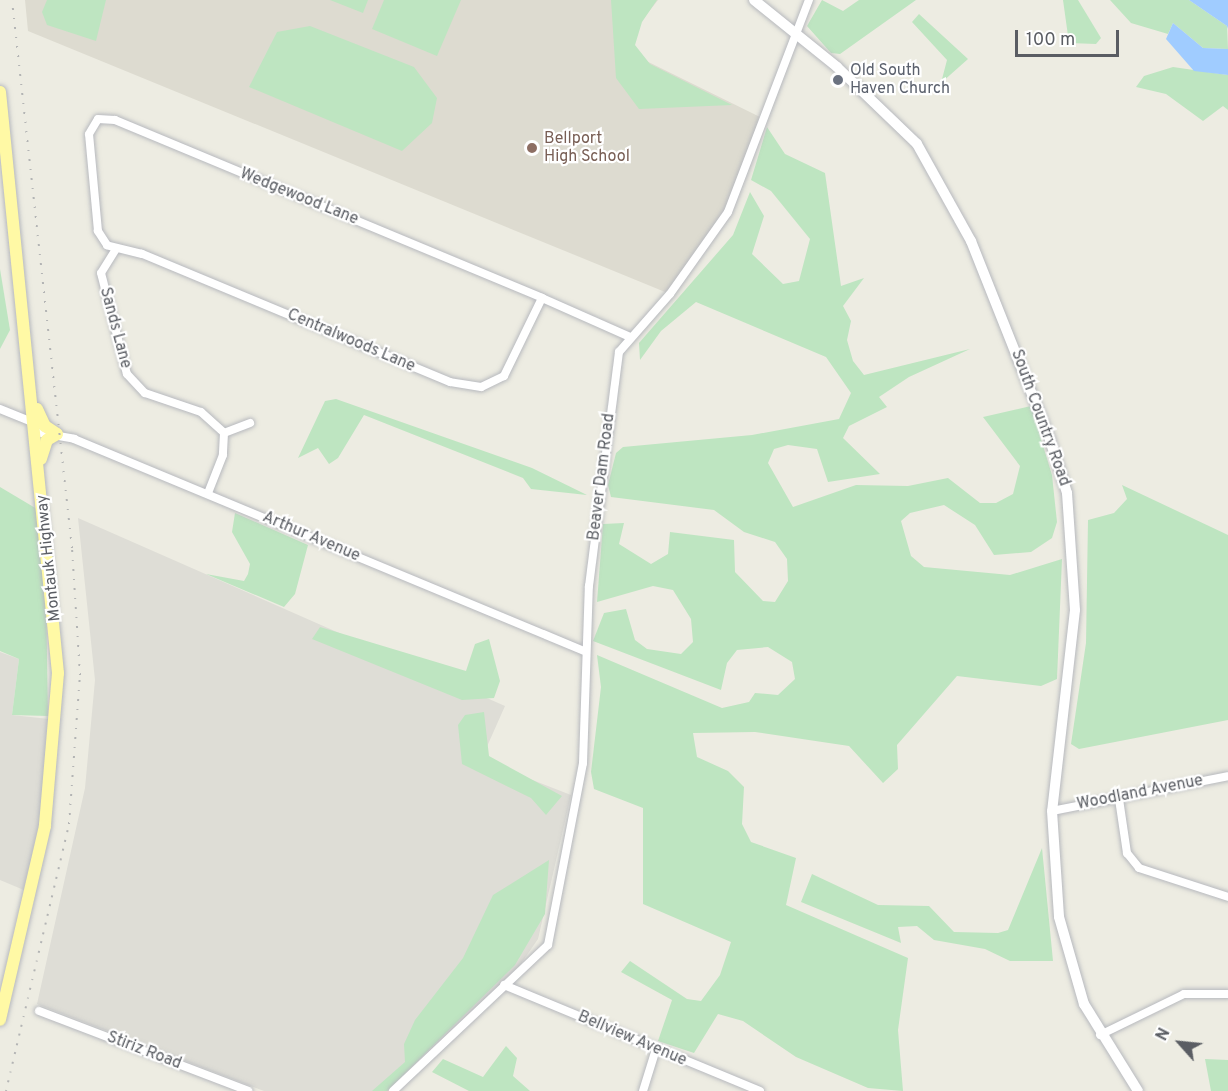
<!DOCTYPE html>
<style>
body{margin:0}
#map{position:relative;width:1228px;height:1091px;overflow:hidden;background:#edece2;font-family:Overpass,sans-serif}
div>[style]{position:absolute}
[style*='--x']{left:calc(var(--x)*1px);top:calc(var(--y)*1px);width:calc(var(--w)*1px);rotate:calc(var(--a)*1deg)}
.industrial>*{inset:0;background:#deddd6}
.education>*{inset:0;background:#dddbd0}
.green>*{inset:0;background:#bee5c1}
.water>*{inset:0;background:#a0ccff}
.roads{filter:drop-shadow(0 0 2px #b7b9be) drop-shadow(0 0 2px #b7b9be)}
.minor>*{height:8px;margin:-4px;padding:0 4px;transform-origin:4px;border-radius:4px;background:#fff}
.secondary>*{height:10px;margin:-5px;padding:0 5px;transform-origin:5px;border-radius:5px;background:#fff}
.primary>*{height:12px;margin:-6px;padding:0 6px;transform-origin:6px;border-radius:6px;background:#fff9a5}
.rail>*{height:2px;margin-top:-1px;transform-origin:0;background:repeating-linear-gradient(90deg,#b3b4b4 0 1.5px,transparent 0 9.5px)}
.dots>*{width:16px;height:16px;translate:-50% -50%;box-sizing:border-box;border:3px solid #fff;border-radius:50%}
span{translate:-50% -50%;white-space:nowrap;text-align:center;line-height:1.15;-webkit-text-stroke:4.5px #fff;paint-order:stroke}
.worship-label{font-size:16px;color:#5b616d}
.left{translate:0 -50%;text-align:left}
.education-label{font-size:16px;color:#785e54}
.street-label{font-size:16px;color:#5a5d63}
.north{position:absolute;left:1150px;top:1013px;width:60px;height:60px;-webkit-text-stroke:4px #fff;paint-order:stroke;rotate:297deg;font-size:16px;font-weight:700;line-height:24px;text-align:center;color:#5a5d63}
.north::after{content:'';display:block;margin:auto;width:21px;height:27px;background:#5a5d63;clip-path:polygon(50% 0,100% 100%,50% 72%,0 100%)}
.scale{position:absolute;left:1015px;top:30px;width:104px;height:27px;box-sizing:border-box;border:3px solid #5a5d63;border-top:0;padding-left:8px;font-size:18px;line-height:21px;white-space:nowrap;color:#5a5d63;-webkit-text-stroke:4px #fff;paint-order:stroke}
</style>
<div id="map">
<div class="industrial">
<i style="clip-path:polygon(78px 518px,505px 706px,481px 760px,571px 795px,538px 939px,520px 965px,391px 1091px,264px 1091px,37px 1004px,85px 788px,95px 680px)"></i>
<i style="clip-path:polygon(0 652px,19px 659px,12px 715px,58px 720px,31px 893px,0 880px)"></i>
</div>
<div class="education">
<i style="clip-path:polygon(25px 0,658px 0,620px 48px,760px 117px,725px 216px,670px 294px,28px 31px)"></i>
</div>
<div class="green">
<i style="clip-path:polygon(47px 0,106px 0,96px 41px,47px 25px,42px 12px)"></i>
<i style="clip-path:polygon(330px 0,368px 0,363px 13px)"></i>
<i style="clip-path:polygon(384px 0,461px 0,437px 56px,372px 29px)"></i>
<i style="clip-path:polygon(611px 0,657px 0,642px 22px,635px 45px,650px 64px,732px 105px,639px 109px,616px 78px)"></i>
<i style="clip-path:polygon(822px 0,843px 11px,859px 0,916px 0,840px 54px,831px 53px,807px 26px)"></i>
<i style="clip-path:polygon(1063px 0,1078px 0,1101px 38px,1096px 44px,1069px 43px)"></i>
<i style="clip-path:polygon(1110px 0,1189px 0,1227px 26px,1228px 49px,1203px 48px,1173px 23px,1168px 34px,1131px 23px)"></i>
<i style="clip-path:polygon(919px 14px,968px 59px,941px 83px,947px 60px,912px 22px)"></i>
<i style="clip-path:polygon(310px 26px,414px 67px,437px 98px,432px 123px,402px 151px,249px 87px,277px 32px)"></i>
<i style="clip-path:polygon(1173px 67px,1228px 75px,1228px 110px,1223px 106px,1203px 121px,1166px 94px,1136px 87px,1144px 76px)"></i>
<i style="clip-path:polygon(767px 127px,785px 154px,825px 173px,841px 286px,864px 278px,843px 306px,851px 321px,847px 340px,853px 361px,864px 375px,970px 349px,909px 377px,879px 397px,887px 407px,849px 426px,843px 438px,880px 474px,828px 482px,817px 449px,788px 445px,774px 449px,768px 463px,793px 507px,856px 485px,908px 486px,948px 478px,980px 503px,996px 503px,1013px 494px,1020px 466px,983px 417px,1031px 406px,1052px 475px,1057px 522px,1052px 538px,1031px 552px,994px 555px,975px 525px,944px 505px,910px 513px,901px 521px,911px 556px,924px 567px,1010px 575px,1062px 559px,1057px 679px,1041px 686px,957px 676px,897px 745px,898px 769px,883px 783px,849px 746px,755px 732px,693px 733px,697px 757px,728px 771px,744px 787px,742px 824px,751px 842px,796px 858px,786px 905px,908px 958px,898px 1030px,903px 1091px,868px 1088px,796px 1057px,743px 1021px,718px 1014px,694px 1053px,658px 1041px,672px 1000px,621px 972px,630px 961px,687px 999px,701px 1001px,720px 975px,731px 942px,643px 904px,643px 808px,594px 789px,591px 772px,601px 687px,597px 655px,722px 708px,749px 702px,755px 693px,778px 695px,795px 679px,792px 662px,768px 647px,737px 650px,727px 663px,721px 690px,593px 641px,604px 613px,626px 609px,635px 640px,647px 649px,681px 654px,693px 642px,691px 619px,673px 590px,653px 586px,597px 602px,603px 524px,624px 523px,619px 544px,651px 564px,668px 554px,670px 532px,734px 540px,735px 572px,763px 601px,775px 602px,788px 581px,787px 559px,775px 542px,744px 532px,714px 510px,611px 497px,608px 485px,616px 453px,623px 447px,752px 435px,839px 419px,851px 393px,826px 357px,696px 302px,661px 331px,640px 360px,639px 343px,733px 235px,750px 192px,764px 216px,752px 254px,783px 284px,799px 281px,810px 239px,771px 191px,751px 180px)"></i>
<i style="clip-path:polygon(0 269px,10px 330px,0 349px)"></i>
<i style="clip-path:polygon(336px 399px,532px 468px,587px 495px,531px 489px,523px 478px,364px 415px,338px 458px,329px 464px,318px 448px,298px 458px,325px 401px)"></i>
<i style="clip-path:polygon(1122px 485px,1228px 535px,1228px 720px,1079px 749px,1071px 744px,1086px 643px,1088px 520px,1114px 513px,1127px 499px)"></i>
<i style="clip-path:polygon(0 487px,37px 509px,46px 594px,48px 716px,12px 715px,19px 659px,0 651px)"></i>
<i style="clip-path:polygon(235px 513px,308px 545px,295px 594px,284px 607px,206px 574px,244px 581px,248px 574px,250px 564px,232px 532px)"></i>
<i style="clip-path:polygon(320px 627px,466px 671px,475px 644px,489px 639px,500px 681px,494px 698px,462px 700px,312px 639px)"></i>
<i style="clip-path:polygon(484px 712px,489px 756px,562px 796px,546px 815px,531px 798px,462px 764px,458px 725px,465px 715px)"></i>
<i style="clip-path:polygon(1042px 848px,1053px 961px,1010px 961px,985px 949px,934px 940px,917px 926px,898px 927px,901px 943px,801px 902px,812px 874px,878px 905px,929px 906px,954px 932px,998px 933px,1008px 930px)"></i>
<i style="clip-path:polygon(549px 860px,545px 914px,515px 965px,387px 1091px,372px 1091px,405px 1062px,404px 1044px,415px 1020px,463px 958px,493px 895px)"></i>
<i style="clip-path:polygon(506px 1046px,517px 1058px,513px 1076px,530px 1091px,469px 1091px,432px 1072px,443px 1059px,483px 1077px)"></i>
<i style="clip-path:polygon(1205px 1059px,1228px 1060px,1228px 1091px,1211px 1091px)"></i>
</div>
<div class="water">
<i style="clip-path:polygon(1189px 0,1228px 0,1228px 29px,1227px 26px)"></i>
<i style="clip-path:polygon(1173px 23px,1203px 48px,1228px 49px,1228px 75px,1194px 71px,1166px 39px)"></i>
</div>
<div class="roads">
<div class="minor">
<i style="--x:116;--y:249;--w:28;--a:122"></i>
<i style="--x:101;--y:273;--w:104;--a:75.6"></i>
<i style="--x:127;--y:374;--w:26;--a:47"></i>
<i style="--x:145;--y:393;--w:59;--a:18.7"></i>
<i style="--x:201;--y:412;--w:31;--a:42"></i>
<i style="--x:224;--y:433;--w:22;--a:93"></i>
<i style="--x:223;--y:455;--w:41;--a:111.5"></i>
<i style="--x:542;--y:298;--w:87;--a:116"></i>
<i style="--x:504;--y:376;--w:25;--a:154"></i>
<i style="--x:481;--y:387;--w:31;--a:-171"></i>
<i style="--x:450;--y:382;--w:334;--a:-157.4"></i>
<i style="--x:142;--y:254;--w:36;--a:-166"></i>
<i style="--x:107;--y:245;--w:17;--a:-123"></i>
<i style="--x:98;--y:231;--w:97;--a:-95.3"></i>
<i style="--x:89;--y:134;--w:17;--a:-59"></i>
<i style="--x:98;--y:119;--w:17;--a:3"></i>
<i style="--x:115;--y:120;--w:463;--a:22.6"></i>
<i style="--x:542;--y:298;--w:96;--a:23.9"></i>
<i style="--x:0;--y:409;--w:38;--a:22"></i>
<i style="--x:36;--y:432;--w:39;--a:10"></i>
<i style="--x:74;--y:439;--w:552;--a:22.57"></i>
<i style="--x:224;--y:433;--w:28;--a:-21"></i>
<i style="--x:1119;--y:799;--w:55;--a:81.6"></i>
<i style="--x:1127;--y:853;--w:19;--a:51"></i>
<i style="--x:1139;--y:868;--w:94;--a:18"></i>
<i style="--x:1052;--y:811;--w:179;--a:-11.2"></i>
<i style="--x:504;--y:985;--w:277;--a:22.5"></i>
<i style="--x:39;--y:1011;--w:224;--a:20.9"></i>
<i style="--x:1100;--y:1035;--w:93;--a:-26"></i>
<i style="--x:1184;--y:994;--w:44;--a:0"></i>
<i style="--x:393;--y:1091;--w:213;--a:-43.3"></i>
<i style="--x:548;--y:945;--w:185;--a:-79.1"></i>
<i style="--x:583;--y:763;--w:177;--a:-88.1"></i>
<i style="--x:589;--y:586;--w:236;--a:-82.7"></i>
<i style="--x:619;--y:352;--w:77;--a:-48.7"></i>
<i style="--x:670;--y:294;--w:100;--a:-54.7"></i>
<i style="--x:728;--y:212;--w:227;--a:-69.1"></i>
<i style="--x:643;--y:1091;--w:44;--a:-72.8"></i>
</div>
<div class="secondary">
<i style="--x:754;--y:0;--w:107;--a:38.9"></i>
<i style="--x:837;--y:67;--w:111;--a:43.9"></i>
<i style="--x:917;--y:144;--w:111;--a:60.9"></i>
<i style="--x:971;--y:241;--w:214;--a:68.3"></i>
<i style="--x:1050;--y:440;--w:56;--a:72.2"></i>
<i style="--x:1067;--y:493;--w:117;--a:86.1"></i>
<i style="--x:1075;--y:610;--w:202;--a:96.5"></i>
<i style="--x:1052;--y:811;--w:106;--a:86.2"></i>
<i style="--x:1059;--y:917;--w:91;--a:74"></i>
<i style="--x:1084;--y:1004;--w:102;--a:58.2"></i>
</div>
<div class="primary">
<i style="--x:0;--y:92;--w:584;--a:84.3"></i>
<i style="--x:58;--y:673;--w:154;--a:94.9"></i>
<i style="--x:45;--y:826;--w:199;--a:103.1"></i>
<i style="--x:37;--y:409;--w:19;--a:65"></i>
<i style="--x:45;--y:426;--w:14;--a:34"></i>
<i style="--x:57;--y:434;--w:12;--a:149"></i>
<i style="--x:47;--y:440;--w:20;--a:108"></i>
</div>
</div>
<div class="rail">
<i style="--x:6;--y:1091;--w:274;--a:-76.7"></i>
<i style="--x:69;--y:824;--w:149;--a:-85.8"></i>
<i style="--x:80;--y:675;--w:127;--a:-93.6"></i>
<i style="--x:72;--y:548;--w:551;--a:-96.25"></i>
</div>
<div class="dots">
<i style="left:838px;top:80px;background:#6b7280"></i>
<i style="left:532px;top:148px;background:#8d6e63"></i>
</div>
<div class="worship-label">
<span class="left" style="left:850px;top:80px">Old South<br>Haven Church</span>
</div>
<div class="education-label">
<span class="left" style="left:544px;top:148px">Bellport<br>High School</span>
</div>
<div class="street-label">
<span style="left:299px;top:197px;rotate:22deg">Wedgewood Lane</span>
<span style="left:115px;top:328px;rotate:75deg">Sands Lane</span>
<span style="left:351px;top:341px;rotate:23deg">Centralwoods Lane</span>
<span style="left:1040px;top:418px;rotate:70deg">South Country Road</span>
<span style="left:602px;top:477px;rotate:-83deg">Beaver Dam Road</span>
<span style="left:311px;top:537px;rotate:23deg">Arthur Avenue</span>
<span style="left:49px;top:558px;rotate:-96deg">Montauk Highway</span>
<span style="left:1140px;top:793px;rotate:-11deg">Woodland Avenue</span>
<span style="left:632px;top:1039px;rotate:23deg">Bellview Avenue</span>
<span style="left:144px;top:1051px;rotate:21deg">Stiriz Road</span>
</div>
<div class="north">N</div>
<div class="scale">100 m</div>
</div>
